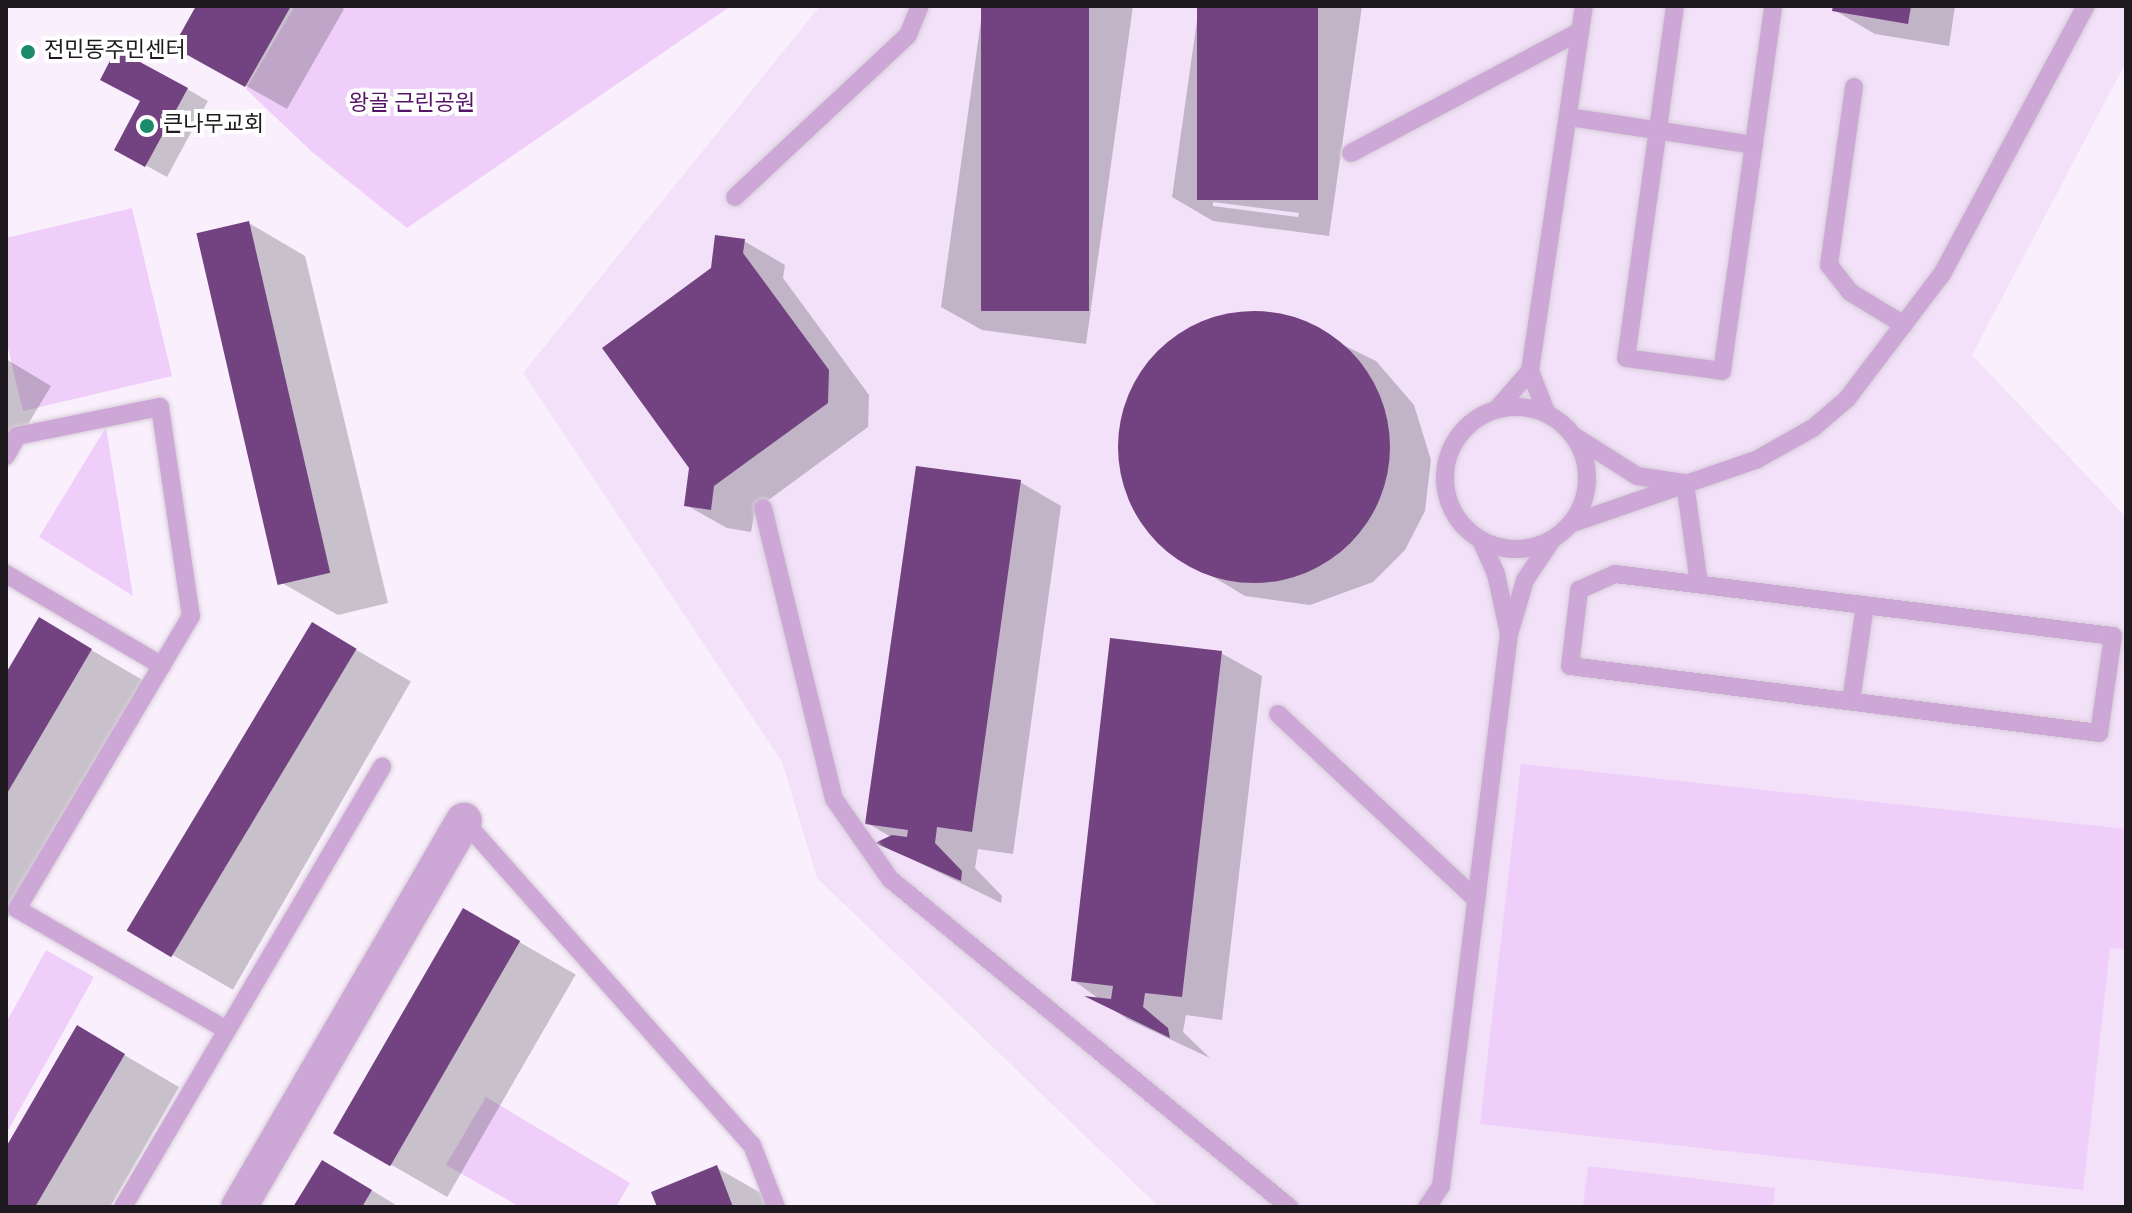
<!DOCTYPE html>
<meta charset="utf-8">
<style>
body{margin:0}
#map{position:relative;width:2132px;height:1213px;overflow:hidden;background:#faf0fd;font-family:Overpass,"Noto Sans KR",sans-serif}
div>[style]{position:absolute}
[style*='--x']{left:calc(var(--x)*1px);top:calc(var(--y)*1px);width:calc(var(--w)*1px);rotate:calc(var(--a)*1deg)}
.built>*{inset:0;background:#f2e1f8}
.green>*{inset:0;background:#efcff9}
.shadow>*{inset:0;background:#0003;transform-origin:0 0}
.building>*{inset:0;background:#734381;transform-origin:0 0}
.round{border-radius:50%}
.roads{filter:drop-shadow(0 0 2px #d7ced9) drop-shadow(0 0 2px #d7ced9)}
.lane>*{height:18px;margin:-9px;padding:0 9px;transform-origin:9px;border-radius:9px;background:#cda8d7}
.lane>.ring{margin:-9px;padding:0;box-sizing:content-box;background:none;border:18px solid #cda8d7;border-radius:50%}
.street>*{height:36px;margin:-18px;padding:0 18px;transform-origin:18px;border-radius:18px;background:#cda8d7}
.dots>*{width:22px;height:22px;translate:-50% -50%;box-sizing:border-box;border:4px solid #fff;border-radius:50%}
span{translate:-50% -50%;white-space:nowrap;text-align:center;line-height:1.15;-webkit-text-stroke:8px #fff;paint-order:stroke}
.poi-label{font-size:22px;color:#1d191f}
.left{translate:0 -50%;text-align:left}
.park-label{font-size:22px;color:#551465}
.frame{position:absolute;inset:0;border:8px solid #1d191f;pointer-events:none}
</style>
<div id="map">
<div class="built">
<i style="clip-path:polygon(820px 6px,2126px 6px,2126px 62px,1972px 355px,2126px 517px,2126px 1207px,1159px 1207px,817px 878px,782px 762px,523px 373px)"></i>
</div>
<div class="green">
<i style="clip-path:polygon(295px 6px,731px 6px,407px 228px,312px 152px,246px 89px)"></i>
<i style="clip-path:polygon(132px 208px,172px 376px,23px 411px,6px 340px,6px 238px)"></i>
<i style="clip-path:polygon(106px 427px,133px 596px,39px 537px)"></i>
<i style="clip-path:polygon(1521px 764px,2126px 829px,2126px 949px,2110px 948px,2083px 1190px,1480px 1124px)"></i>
<i style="clip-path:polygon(46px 950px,94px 977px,6px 1134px,6px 1023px)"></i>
<i style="clip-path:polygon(486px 1097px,630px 1183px,616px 1207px,520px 1207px,446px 1165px)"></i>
<i style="clip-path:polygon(1588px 1166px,1775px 1188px,1773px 1207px,1583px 1207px)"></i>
</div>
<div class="shadow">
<i style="clip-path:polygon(198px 6px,339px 6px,344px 9px,287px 109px,176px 46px)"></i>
<i style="clip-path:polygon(983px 6px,1133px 6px,1086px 344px,982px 330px,941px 307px)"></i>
<i style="clip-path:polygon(evenodd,1199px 6px,1362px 6px,1329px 236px,1213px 221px,1172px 197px,1199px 6px,1213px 202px,1299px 213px,1298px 217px,1213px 206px,1213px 202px)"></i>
<i style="clip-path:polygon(1835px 6px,1955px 6px,1949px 46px,1875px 34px,1834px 10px)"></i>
<i style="clip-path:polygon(187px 89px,208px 101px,167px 177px,116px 149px)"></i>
<i style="clip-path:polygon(249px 223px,305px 256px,388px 603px,338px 615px,282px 583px)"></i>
<i style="clip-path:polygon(744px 241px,785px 265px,783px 278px,869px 395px,868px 427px,755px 510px,751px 532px,727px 528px,686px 505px,713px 269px)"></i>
<i style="clip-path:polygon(1280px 314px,1376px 361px,1414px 405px,1431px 460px,1425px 511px,1405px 550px,1373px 582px,1310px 605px,1245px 596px,1164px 547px,1136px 512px,1122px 471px,1124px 413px,1150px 361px,1196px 325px,1223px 316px)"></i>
<i style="clip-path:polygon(6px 359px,51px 386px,6px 461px)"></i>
<i style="clip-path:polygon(1020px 482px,1061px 506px,1013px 854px,978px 849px,975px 868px,1002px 896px,1001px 903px,879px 843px,891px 837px,867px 823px)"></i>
<i style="clip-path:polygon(40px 620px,146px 682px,6px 921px,6px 677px)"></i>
<i style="left:313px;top:625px;width:113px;height:356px;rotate:30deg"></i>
<i style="clip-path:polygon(1221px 653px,1262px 676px,1222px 1020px,1186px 1015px,1183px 1032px,1210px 1058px,1127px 1019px,1073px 980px)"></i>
<i style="left:464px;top:910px;width:129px;height:257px;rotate:30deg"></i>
<i style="clip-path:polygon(78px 1028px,179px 1087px,110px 1207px,6px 1207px,6px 1151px)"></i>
<i style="clip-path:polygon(323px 1162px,378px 1194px,399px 1207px,295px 1207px)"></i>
<i style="clip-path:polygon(717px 1168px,773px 1200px,775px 1207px,659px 1207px)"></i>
</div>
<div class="building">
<i style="clip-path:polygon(196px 6px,291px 6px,245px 87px,173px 47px)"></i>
<i style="left:981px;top:6px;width:108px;height:305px"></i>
<i style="left:1197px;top:6px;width:121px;height:194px"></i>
<i style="clip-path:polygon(1833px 6px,1911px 6px,1908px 24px,1832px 11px)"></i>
<i style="clip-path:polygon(116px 49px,188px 88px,145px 167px,114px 150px,140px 101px,100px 80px)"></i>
<i style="left:249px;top:221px;width:361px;height:54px;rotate:77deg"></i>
<i style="clip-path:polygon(715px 235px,745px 239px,743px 253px,829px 370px,828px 403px,714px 486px,711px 510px,684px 506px,689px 468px,602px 348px,711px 268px)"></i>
<i class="round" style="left:1118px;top:311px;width:272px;height:272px"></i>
<i style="clip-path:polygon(916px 466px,1021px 480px,972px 832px,937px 827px,935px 843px,962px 871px,961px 881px,875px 843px,892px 835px,907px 837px,908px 830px,865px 824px)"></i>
<i style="clip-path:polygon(39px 617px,92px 649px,6px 795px,6px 673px)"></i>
<i style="left:312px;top:622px;width:52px;height:360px;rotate:31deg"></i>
<i style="clip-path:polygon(1110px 638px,1222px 651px,1182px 997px,1145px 993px,1143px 1007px,1168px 1028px,1170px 1038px,1084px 996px,1111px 999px,1113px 986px,1071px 981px)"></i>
<i style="left:463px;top:908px;width:66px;height:260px;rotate:30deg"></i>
<i style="clip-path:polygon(77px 1025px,125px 1054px,35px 1207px,6px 1207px,6px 1147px)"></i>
<i style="clip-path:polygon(322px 1160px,372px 1190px,362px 1207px,293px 1207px)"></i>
<i style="clip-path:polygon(717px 1165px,733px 1207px,657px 1207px,651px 1192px)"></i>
</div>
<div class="roads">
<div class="lane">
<i style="--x:1675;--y:6;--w:355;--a:97.9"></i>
<i style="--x:1626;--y:358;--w:97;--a:7.7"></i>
<i style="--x:1722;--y:371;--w:369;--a:-82"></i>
<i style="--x:1854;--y:87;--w:180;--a:98"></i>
<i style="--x:1829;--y:265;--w:34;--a:52"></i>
<i style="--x:1850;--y:292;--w:63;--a:31.4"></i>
<i style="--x:1569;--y:117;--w:187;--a:8.6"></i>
<i style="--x:1351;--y:153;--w:259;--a:-28"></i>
<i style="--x:735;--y:197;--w:237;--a:-43.1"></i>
<i style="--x:908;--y:35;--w:31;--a:-68"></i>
<i style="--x:1530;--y:371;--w:46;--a:68.4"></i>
<i class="ring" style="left:1445px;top:407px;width:124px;height:124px"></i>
<i style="--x:1498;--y:408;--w:49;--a:-49.1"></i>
<i style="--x:1530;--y:371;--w:369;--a:-81.6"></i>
<i style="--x:1574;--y:436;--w:75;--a:32.4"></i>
<i style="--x:1637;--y:476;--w:49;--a:8.3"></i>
<i style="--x:1685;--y:483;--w:102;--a:82.1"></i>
<i style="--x:6;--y:456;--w:23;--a:-61"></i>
<i style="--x:17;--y:436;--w:146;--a:-11.5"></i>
<i style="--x:160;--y:407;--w:211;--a:81.6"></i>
<i style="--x:191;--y:616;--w:341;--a:120.7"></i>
<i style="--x:17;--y:909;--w:240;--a:30"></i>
<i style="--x:763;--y:508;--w:300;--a:76.3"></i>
<i style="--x:834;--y:799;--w:98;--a:55"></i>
<i style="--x:890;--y:879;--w:517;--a:39.42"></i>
<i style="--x:1570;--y:524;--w:197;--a:-19"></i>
<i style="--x:1756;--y:460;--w:65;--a:-29.3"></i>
<i style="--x:1813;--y:428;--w:45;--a:-40.5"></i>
<i style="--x:1847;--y:399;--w:157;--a:-52.8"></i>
<i style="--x:1942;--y:274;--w:304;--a:-61.8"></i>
<i style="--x:6;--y:574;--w:181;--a:30.5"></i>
<i style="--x:1615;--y:574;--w:502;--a:7.1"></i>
<i style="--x:2113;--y:636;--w:98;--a:98.2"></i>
<i style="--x:2099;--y:733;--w:533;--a:-172.78"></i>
<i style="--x:1570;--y:666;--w:77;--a:-83.2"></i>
<i style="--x:1579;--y:590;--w:39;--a:-24"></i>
<i style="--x:1510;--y:631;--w:53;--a:-73.6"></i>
<i style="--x:1525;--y:580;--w:45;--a:-56"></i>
<i style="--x:1851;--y:701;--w:97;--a:-81.7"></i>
<i style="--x:1278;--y:714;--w:272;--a:43.1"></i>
<i style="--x:464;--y:821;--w:433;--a:48.4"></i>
<i style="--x:752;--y:1145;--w:66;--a:68.8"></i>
<i style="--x:123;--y:1207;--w:511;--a:-59.52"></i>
<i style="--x:1427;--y:1207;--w:25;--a:-56"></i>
<i style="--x:1441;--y:1186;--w:556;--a:-82.98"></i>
<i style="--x:1509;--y:634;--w:61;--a:-102.2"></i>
<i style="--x:1496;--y:574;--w:36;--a:-114"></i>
</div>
<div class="street">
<i style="--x:239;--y:1207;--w:447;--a:-59.8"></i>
</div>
</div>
<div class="dots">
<i style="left:28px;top:52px;background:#1a8b6b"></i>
<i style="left:147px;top:126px;background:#1a8b6b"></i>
</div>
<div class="poi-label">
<span class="left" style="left:44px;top:52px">전민동주민센터</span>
<span class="left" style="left:163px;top:126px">큰나무교회</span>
</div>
<div class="park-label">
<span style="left:412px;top:105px">왕골 근린공원</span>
</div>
<div class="frame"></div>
</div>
